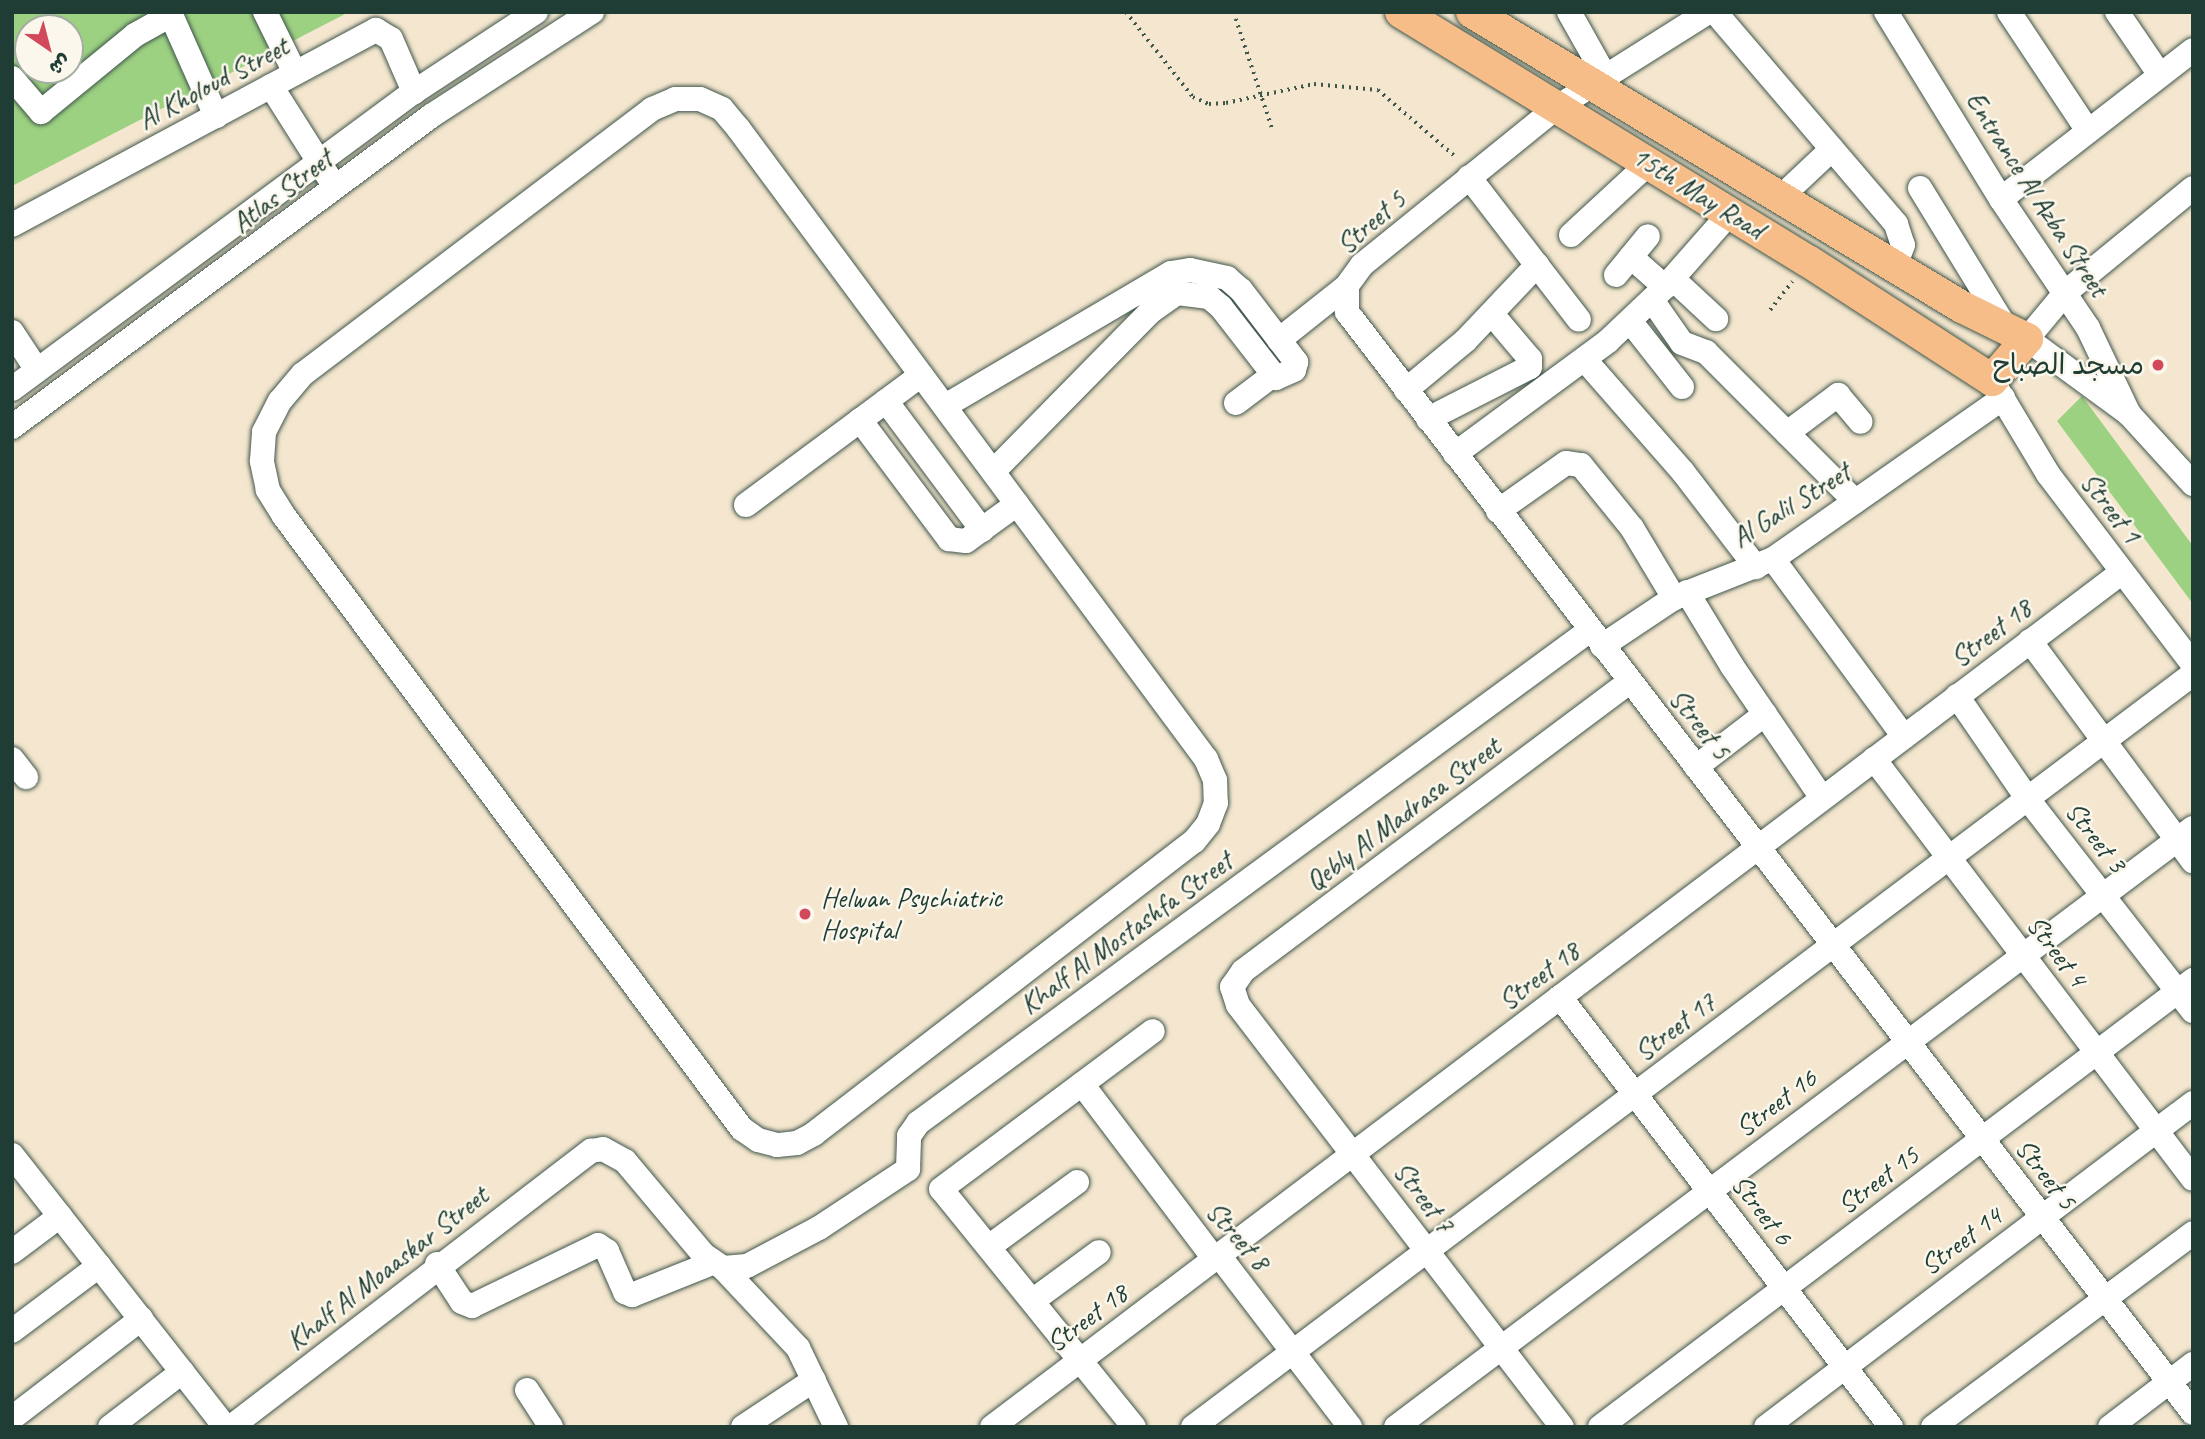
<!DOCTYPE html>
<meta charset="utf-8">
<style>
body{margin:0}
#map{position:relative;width:2205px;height:1439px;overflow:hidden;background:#f5e7cf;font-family:Caveat,"Playpen Sans Arabic",sans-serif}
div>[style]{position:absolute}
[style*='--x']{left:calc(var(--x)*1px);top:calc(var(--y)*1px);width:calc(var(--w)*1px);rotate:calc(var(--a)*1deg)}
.green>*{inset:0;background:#9dd182}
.path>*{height:3.5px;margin-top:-1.75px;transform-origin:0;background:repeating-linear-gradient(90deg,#3f564b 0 2px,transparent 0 7px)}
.roads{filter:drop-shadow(0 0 2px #3f564b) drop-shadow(0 0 2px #3f564b)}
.minor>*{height:24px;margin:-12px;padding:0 12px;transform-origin:12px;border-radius:12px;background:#fff}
.major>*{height:32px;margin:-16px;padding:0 16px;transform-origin:16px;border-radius:16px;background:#f7bd88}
.dots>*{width:19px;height:19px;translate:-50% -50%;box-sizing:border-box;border:4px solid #fbf7ec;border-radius:50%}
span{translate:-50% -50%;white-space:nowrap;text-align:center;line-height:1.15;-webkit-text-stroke:5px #fbf7ec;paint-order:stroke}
.street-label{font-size:28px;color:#1f3d34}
.poi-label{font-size:28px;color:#1f3d34}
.right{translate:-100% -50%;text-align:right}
.left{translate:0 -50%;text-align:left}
.frame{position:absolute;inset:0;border:14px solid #1f3d34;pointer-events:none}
.north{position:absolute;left:14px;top:14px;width:70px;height:70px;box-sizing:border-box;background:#fbf7ec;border:2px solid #a3ada2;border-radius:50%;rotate:145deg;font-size:19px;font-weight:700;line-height:28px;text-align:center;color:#1f3d34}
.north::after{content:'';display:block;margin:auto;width:24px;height:32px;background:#d1495b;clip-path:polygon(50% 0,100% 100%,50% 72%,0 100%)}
</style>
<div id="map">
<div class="green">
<i style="clip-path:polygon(evenodd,12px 12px,349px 12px,12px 186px,12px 12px,28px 28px,70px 28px,70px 70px,28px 70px,28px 28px)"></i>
<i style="clip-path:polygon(2082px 396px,2193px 546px,2193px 604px,2057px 421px)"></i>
</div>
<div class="path">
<i style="--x:1126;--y:12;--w:108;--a:51.8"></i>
<i style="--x:1193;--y:97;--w:17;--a:24"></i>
<i style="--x:1209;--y:104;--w:17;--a:-3"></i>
<i style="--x:1226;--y:103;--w:90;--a:-12.2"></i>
<i style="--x:1314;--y:84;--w:64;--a:5.4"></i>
<i style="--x:1378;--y:90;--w:104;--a:40.7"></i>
<i style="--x:1238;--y:12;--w:7;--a:106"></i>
<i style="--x:1236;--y:19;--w:118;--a:71.7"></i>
<i style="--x:1770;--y:310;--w:36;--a:-52"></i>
</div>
<div class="roads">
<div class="minor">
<i style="--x:265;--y:12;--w:68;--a:63.8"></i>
<i style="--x:1569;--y:12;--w:73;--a:60.6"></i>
<i style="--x:1708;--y:12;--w:178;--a:147.8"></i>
<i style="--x:1557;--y:107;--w:251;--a:141"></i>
<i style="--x:1362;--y:265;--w:26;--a:126"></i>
<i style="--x:1347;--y:286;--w:26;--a:90"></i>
<i style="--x:1347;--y:312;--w:1388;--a:52.46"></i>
<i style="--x:1715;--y:12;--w:279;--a:49.5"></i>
<i style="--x:1896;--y:224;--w:22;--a:72"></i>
<i style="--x:1903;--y:245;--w:22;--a:111"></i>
<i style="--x:1886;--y:12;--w:220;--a:58.4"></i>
<i style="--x:2001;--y:199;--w:156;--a:56"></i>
<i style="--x:2088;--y:328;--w:95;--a:64.5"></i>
<i style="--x:2009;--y:12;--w:143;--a:56.4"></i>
<i style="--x:2117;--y:12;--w:76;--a:55.7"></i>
<i style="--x:12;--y:78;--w:45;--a:49.5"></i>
<i style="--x:41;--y:112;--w:122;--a:-39.3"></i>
<i style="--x:135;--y:35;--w:41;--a:-29.1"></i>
<i style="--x:171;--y:15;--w:111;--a:66"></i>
<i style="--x:271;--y:86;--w:107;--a:57.7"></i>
<i style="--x:675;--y:99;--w:25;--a:0"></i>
<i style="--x:700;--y:99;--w:24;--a:24"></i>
<i style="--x:722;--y:109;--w:25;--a:50"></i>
<i style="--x:738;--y:128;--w:786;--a:53.44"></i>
<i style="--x:1206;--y:759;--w:23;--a:67"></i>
<i style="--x:1215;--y:780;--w:23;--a:88"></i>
<i style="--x:1216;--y:803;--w:22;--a:111"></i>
<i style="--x:1208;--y:824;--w:22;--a:129"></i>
<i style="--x:1194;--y:841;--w:480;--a:142.4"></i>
<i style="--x:814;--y:1134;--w:19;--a:152"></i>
<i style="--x:797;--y:1143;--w:20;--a:174"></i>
<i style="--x:777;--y:1145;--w:20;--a:-165"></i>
<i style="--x:758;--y:1140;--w:19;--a:-145"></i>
<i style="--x:742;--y:1129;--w:765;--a:-126.77"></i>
<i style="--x:284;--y:516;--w:31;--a:-122"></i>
<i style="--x:268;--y:490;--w:30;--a:-102"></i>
<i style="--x:262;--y:461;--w:29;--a:-86"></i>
<i style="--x:264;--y:432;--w:35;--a:-63"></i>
<i style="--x:280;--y:401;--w:35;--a:-50"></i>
<i style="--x:303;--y:374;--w:438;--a:-37.2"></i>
<i style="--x:652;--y:109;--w:25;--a:-23"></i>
<i style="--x:1469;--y:177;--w:180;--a:52.4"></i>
<i style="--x:1920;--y:188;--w:167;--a:58.5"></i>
<i style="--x:2193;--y:188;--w:164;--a:140.7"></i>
<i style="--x:2066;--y:292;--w:61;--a:129.7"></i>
<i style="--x:2027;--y:339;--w:127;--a:36.3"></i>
<i style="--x:2129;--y:414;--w:95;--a:47.6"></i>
<i style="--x:1781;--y:197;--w:70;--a:-43.3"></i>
<i style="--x:2001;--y:199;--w:243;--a:-37.8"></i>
<i style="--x:12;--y:225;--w:413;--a:-28.2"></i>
<i style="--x:376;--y:30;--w:17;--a:31"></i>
<i style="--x:391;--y:39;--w:58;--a:66.5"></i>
<i style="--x:1571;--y:235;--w:106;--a:-42.7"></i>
<i style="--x:1631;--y:257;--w:45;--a:41.4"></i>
<i style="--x:1616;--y:275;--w:50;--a:-50.6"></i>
<i style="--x:1673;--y:279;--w:59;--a:42.9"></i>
<i style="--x:1652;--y:300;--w:52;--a:55.1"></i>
<i style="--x:1682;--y:343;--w:26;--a:21"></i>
<i style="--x:1706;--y:352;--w:211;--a:45"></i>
<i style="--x:1630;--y:321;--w:84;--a:51.8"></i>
<i style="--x:12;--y:332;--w:45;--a:56.7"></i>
<i style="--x:1279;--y:340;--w:87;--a:-38.5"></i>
<i style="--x:1585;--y:360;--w:149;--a:48.8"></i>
<i style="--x:1683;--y:472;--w:120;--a:52.5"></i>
<i style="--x:1994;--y:384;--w:105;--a:59"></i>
<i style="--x:2048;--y:474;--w:239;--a:52.7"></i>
<i style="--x:12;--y:389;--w:500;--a:-36.5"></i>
<i style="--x:414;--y:92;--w:146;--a:-33.3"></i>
<i style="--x:1406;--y:390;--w:77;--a:-39.7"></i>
<i style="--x:1465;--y:341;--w:105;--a:-46.5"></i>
<i style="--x:886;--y:401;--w:161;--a:53.3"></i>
<i style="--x:1236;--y:403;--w:46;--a:-37.1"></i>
<i style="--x:945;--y:406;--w:262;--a:-30.5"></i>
<i style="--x:1171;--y:273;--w:19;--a:-9"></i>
<i style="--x:1190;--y:270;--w:38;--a:12"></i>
<i style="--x:1227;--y:278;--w:18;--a:41"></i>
<i style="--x:1241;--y:290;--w:91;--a:52.6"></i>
<i style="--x:1296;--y:362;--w:8;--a:104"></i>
<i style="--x:1294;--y:370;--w:20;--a:156"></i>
<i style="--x:1276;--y:378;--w:90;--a:-127.8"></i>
<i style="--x:1221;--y:307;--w:16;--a:-140"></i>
<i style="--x:1209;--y:297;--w:32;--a:-173"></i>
<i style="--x:1177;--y:293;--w:33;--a:145"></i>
<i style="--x:1150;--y:312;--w:224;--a:134.5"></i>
<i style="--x:1428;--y:419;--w:114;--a:-27"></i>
<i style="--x:1530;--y:367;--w:8;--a:-90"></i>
<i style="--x:1530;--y:359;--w:59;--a:-130.2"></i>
<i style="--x:860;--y:420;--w:149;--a:53.2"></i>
<i style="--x:949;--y:539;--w:17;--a:7"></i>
<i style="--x:966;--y:541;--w:63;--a:-36"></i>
<i style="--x:12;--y:427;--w:522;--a:-36.58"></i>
<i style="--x:431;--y:116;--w:192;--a:-32.9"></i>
<i style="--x:1787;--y:433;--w:64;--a:-36.7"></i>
<i style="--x:1838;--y:395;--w:35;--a:50"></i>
<i style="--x:1455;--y:454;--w:190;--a:-36.4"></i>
<i style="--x:1608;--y:341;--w:79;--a:-43.5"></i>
<i style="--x:1665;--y:287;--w:98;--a:-48.7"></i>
<i style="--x:746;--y:505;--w:218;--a:-36.6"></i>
<i style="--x:1498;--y:511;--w:83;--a:-35.2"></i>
<i style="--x:1566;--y:463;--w:15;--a:8"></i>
<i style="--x:1581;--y:465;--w:81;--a:51"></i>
<i style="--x:1632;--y:528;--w:82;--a:59"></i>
<i style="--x:1773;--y:559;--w:221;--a:53.6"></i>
<i style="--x:1687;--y:592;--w:87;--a:58.7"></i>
<i style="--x:1732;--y:666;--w:160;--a:55.7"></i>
<i style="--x:2030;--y:641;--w:274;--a:53.5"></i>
<i style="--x:1602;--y:646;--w:87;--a:-33.7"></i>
<i style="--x:1674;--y:598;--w:106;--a:-21.5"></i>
<i style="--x:1773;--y:559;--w:281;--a:-35"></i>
<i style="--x:1957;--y:696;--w:124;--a:55.5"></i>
<i style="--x:2027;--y:798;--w:270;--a:52.1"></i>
<i style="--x:12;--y:759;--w:23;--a:52"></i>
<i style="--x:1874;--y:759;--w:527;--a:52.78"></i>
<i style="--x:1696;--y:767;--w:87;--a:-37.5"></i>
<i style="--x:1560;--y:997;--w:543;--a:52.41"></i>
<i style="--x:1082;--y:1084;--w:212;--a:52.9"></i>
<i style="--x:1210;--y:1253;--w:17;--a:33"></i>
<i style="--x:1224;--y:1262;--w:208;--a:52.6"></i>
<i style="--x:12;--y:1155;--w:345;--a:51.9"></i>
<i style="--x:990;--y:1246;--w:108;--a:-36.3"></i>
<i style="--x:12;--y:1252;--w:60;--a:-36.9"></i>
<i style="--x:437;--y:1264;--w:45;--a:56.7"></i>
<i style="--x:462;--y:1302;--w:11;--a:22"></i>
<i style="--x:472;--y:1306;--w:140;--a:-25.8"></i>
<i style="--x:598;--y:1245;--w:11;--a:34"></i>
<i style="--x:607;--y:1251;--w:45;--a:66.3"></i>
<i style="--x:625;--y:1292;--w:8;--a:23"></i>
<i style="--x:632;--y:1295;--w:86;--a:-21.8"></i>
<i style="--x:723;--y:1268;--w:110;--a:46.8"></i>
<i style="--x:798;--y:1348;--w:88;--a:64.3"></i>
<i style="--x:1035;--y:1299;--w:79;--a:-36.3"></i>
<i style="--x:12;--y:1331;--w:109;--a:-36.8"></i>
<i style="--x:527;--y:1390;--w:44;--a:57"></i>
<i style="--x:12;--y:1418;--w:163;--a:-37.5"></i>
<i style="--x:110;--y:1427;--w:91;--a:-37.4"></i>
<i style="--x:231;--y:1427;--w:454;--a:-37.5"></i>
<i style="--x:591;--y:1151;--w:12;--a:-9"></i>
<i style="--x:603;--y:1149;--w:25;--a:29"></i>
<i style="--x:625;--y:1161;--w:123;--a:50"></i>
<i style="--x:704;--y:1255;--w:23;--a:34"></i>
<i style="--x:723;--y:1268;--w:24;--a:-5"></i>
<i style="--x:747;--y:1266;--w:81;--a:-27.8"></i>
<i style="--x:819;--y:1228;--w:107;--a:-33.5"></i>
<i style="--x:908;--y:1169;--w:33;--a:-88"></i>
<i style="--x:909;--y:1136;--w:16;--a:-55"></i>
<i style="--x:918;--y:1123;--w:833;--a:-36.26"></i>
<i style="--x:743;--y:1427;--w:85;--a:-33.5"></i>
<i style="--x:992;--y:1427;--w:1417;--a:-37.11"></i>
<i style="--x:1134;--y:1427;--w:306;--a:-129"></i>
<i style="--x:941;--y:1189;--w:264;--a:-36.7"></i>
<i style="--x:1193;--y:1427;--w:1252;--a:-36.98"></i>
<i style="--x:1396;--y:1427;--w:997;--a:-36.93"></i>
<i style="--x:1562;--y:1427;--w:532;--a:-127.52"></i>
<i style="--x:1238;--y:1005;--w:19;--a:-108"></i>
<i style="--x:1232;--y:987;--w:19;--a:-55"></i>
<i style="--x:1243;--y:971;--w:483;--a:-36.8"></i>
<i style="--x:1600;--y:1427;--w:743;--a:-37.01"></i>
<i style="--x:1766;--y:1427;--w:536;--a:-37.19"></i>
<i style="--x:1933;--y:1427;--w:324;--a:-36.7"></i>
<i style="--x:2110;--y:1427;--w:104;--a:-37.2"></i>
</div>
<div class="major">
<i style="--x:1401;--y:12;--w:477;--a:31.5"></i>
<i style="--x:1808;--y:261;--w:219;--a:32.9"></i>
<i style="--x:1992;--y:380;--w:54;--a:-49.5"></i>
<i style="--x:2027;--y:339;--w:72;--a:-153.8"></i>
<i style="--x:1962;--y:307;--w:572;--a:-148.95"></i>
</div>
</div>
<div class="dots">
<i style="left:2158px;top:365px;background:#d1495b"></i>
<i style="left:805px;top:914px;background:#d1495b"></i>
</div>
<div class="street-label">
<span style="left:213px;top:83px;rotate:-28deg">Al Kholoud Street</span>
<span style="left:282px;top:191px;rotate:-37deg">Atlas Street</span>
<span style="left:1698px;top:193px;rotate:32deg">15th May Road</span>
<span style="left:2037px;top:194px;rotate:57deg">Entrance Al Azba Street</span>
<span style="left:1371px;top:222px;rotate:-41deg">Street 5</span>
<span style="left:1791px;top:505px;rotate:-32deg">Al Galil Street</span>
<span style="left:2111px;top:508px;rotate:53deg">Street 1</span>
<span style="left:1991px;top:633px;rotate:-37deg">Street 18</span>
<span style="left:1700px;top:724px;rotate:52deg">Street 5</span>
<span style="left:1403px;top:814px;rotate:-37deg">Qebly Al Madrasa Street</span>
<span style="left:2096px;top:837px;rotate:52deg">Street 3</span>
<span style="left:1126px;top:933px;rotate:-36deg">Khalf Al Mostashfa Street</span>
<span style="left:2057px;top:951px;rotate:53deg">Street 4</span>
<span style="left:1539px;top:976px;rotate:-37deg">Street 18</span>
<span style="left:1675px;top:1027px;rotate:-37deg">Street 17</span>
<span style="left:1776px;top:1103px;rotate:-37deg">Street 16</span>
<span style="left:2046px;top:1174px;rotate:52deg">Street 5</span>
<span style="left:1878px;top:1180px;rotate:-37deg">Street 15</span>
<span style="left:1424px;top:1197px;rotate:53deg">Street 7</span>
<span style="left:1762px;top:1210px;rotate:52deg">Street 6</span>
<span style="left:1238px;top:1236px;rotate:49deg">Street 8</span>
<span style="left:1961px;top:1241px;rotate:-37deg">Street 14</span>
<span style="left:387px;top:1268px;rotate:-38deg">Khalf Al Moaaskar Street</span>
<span style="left:1087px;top:1318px;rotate:-37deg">Street 18</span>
</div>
<div class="poi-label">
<span class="right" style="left:2144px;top:365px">مسجد الصباح</span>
<span class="left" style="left:821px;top:914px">Helwan Psychiatric<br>Hospital</span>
</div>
<div class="frame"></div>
<div class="north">ش</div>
</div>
